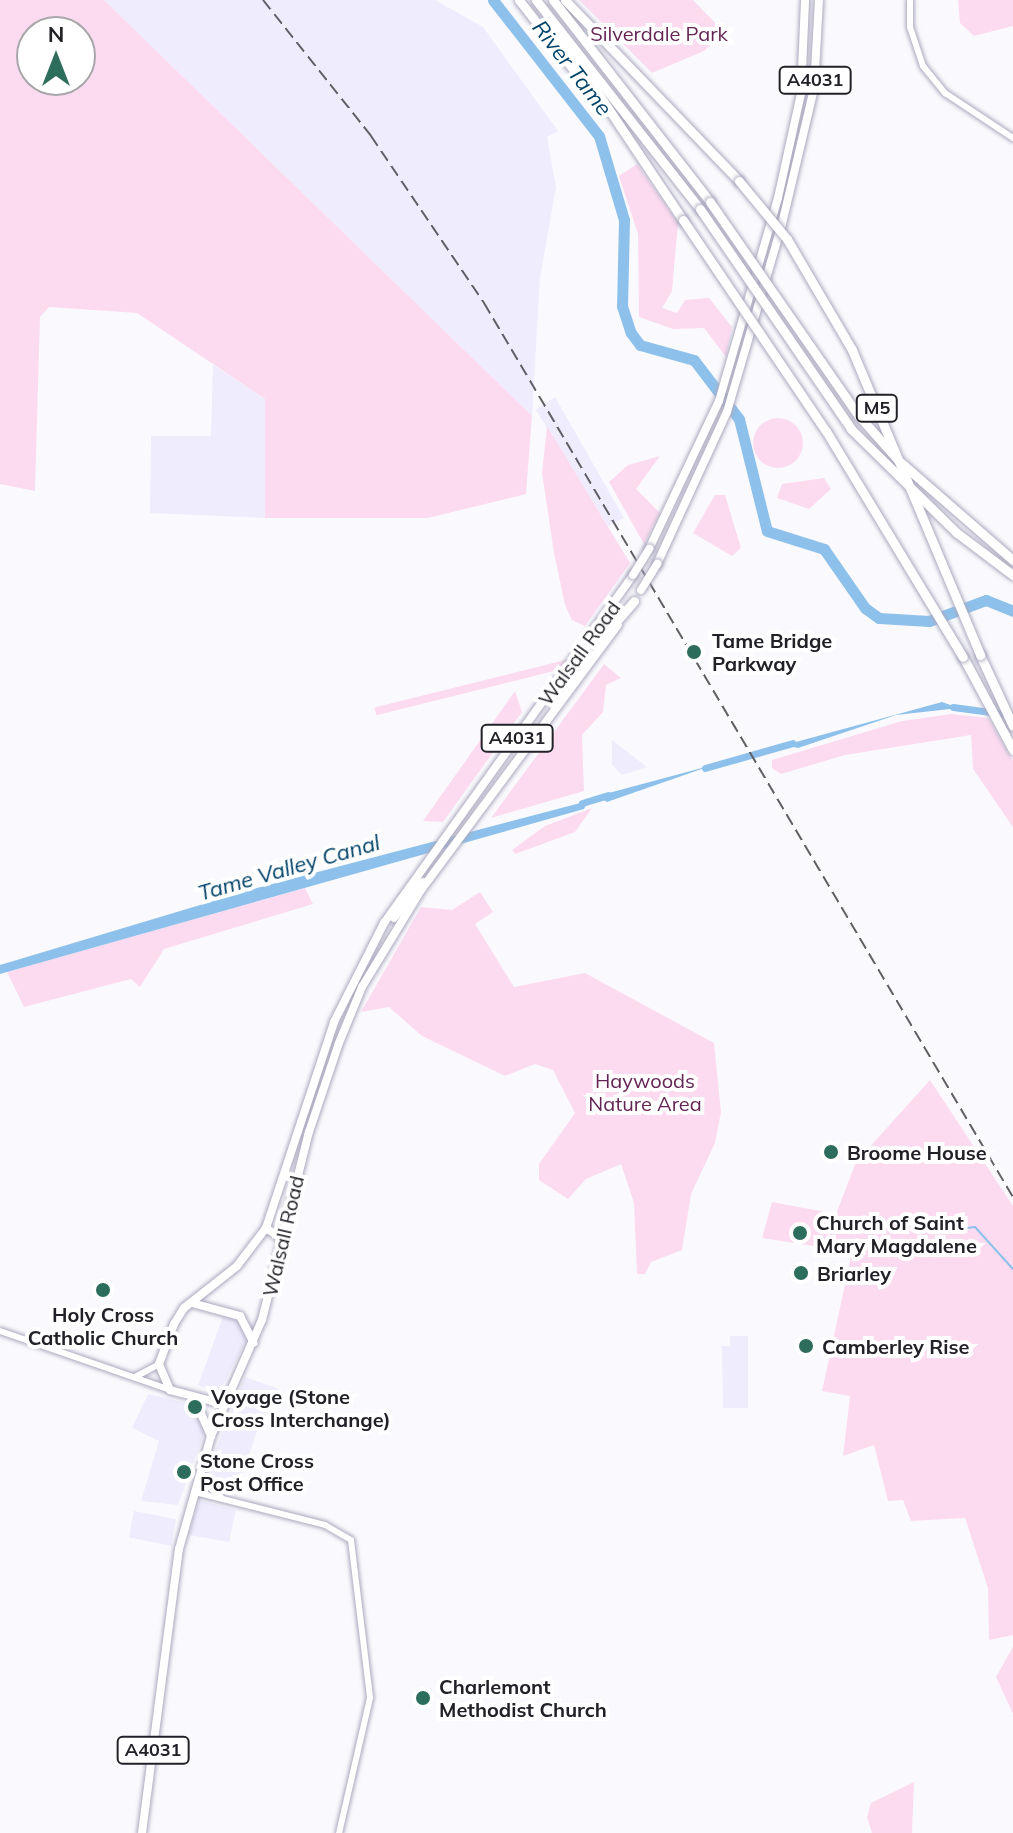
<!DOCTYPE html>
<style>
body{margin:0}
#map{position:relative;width:1013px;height:1833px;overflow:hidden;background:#fafafe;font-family:Mulish,sans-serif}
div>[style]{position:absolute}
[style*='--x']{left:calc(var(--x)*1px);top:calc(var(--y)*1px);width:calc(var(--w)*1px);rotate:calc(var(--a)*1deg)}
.built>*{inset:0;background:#eeecfd;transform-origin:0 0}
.green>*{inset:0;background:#fcdbf1;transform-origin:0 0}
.round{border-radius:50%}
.water>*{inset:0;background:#8dc1eb}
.stream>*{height:2px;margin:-1px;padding:0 1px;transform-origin:1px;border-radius:1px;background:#8dc1eb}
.canal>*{height:7px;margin:-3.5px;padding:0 3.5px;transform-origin:3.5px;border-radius:3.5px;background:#8dc1eb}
.river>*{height:11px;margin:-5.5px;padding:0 5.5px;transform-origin:5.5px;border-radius:5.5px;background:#8dc1eb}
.roads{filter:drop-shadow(0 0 2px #aba9be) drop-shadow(0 0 2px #aba9be)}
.minor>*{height:6px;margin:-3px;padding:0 3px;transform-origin:3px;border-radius:3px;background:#fff}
.major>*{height:8px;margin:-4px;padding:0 4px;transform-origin:4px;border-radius:4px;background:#fff}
.highway>*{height:9px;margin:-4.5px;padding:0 4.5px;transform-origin:4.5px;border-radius:4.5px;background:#fff}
.rail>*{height:2px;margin-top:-1px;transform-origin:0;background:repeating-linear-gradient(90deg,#5f5f65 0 12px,transparent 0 18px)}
.bridges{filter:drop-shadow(0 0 2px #aba9be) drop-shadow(0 0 2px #aba9be)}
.major-bridge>*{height:8px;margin:-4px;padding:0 4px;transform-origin:4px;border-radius:4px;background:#fff}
.highway-bridge>*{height:9px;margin:-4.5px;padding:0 4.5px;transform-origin:4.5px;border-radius:4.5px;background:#fff}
.dots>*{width:22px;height:22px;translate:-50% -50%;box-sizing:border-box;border:4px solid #fff;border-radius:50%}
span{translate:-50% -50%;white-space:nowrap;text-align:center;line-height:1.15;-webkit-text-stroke:8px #fff;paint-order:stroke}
.shield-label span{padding:2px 6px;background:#fff;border:2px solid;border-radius:6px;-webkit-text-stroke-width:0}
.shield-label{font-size:18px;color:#222128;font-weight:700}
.park-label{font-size:20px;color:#642454}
.poi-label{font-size:20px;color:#222128;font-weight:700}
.left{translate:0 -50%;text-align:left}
.street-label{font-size:20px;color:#222128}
.water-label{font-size:22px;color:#014269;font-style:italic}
.north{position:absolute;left:16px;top:16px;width:80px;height:80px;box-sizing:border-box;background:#fff;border:2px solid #a7a6a9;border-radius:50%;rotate:0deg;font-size:22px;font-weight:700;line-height:32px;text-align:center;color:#222128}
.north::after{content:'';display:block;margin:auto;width:28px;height:36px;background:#2d6d5b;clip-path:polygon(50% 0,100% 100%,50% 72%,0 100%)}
</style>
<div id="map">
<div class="built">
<i style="clip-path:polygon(104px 0,435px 0,483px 27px,558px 131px,547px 137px,556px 187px,540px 278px,532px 416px)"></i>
<i style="clip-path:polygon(213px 365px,265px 399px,265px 518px,150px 513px,151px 436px,211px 436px)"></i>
<i style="clip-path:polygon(555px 397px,624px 518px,608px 526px,536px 410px)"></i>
<i style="clip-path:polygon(612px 740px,647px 767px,622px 775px,612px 765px)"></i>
<i style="clip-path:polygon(224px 1314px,239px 1322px,247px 1340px,218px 1394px,198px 1385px)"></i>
<i style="clip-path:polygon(730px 1336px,748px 1336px,748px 1408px,723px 1408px,722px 1346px,730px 1346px)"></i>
<i style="clip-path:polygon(245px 1377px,279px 1389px,259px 1424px,237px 1494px,209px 1484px,205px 1476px)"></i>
<i style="clip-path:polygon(148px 1394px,191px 1404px,205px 1430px,178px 1505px,141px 1501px,159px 1441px,132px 1428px)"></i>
<i style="clip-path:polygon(199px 1500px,236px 1510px,229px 1542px,189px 1535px)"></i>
<i style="left:134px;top:1511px;width:43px;height:27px;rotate:11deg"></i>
</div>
<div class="green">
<i style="clip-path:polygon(evenodd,0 0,104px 0,532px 416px,526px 494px,428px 518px,265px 518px,265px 399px,137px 313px,49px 307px,40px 317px,35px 491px,0 484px,0 0,80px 32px,80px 80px,32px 80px,32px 32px,80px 32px)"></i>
<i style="clip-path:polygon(579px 0,693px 0,724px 32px,704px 51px,652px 73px)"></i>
<i style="clip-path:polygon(958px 0,1013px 0,1013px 26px,974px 36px,960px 23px)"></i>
<i style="clip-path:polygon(637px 164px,678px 223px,672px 291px,662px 308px,677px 313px,685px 300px,709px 298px,732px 327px,726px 357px,704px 328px,673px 329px,639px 317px,638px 234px,619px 176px)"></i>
<i class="round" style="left:753px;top:418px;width:50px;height:50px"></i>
<i style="clip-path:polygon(547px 426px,630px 563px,585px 626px,572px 620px,565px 605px,554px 553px,542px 473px)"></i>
<i style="clip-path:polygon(660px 456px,636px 489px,660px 513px,644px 544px,609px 482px,628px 465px)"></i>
<i style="clip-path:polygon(824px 478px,831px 489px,809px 509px,777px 498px,782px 484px)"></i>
<i style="clip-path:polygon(715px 495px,725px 495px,741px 548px,732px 556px,693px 533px)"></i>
<i style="left:585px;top:655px;width:8px;height:217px;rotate:76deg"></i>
<i style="clip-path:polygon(604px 664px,621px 678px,606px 685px,603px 712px,582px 735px,584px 791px,491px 818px)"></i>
<i style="clip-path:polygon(515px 691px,522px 712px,443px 822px,423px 821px)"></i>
<i style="clip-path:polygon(951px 714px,988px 718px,1013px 761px,1013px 827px,973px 769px,971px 735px,845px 755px,781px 774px,772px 768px,772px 760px,902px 721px)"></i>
<i style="clip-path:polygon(592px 808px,575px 832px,515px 854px,512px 850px,545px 826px)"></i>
<i style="clip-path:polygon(305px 888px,313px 904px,164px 949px,140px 987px,131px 979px,24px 1007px,7px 972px)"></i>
<i style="clip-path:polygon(480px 892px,493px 912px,475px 924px,514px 987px,585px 973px,714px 1043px,721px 1112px,715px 1143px,691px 1194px,682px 1250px,651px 1262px,645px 1274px,637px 1274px,634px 1203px,621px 1164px,586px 1179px,568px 1199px,539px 1180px,539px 1164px,575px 1113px,553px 1070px,535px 1064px,505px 1076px,422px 1036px,389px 1007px,361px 1012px,421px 907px,452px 910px)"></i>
<i style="clip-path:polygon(930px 1080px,1013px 1206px,1013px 1635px,989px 1640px,988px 1588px,965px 1518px,911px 1521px,903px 1500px,888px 1501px,874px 1445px,843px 1456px,850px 1396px,822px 1391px,852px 1252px,762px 1238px,772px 1202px,836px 1214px,856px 1162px)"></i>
<i style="clip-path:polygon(1013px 1647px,1013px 1714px,996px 1677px)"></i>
<i style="clip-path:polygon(914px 1782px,912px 1833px,872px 1833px,867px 1817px,871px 1803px)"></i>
</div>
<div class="water">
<i style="clip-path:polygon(942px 702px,959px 708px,896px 715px,798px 748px,785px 745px)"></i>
<i style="clip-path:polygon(713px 765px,607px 802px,601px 798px,605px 794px)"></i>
<i style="clip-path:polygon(588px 801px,584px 809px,0 974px,0 965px,257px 888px)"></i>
</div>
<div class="stream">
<i style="--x:966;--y:1228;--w:9;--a:-6"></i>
<i style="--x:975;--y:1227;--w:57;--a:47.9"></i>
</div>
<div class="canal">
<i style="--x:953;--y:707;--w:61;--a:7.6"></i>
<i style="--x:705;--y:768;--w:91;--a:-15.9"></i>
<i style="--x:582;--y:803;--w:27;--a:-17"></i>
</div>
<div class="river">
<i style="--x:493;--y:0;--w:172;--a:52.1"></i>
<i style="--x:599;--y:136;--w:88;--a:73.4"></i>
<i style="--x:624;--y:220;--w:86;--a:91.3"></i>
<i style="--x:622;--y:306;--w:28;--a:72"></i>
<i style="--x:631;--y:333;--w:15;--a:53"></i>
<i style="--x:640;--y:345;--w:56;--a:15.5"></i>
<i style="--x:694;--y:360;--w:74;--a:52.7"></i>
<i style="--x:739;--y:419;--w:115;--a:76"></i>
<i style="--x:767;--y:531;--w:60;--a:17.5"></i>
<i style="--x:824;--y:549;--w:72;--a:55.2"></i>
<i style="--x:865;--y:608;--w:17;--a:36"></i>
<i style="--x:879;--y:618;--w:50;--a:3.4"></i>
<i style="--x:929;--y:621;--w:61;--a:-20.2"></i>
<i style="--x:986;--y:600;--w:29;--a:22"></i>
</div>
<div class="roads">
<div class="minor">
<i style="--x:910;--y:0;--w:27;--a:90"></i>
<i style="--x:910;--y:27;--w:41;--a:71.6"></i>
<i style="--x:923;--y:66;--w:35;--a:51"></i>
<i style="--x:945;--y:93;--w:82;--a:33.5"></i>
<i style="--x:0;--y:1331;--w:180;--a:19.1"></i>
<i style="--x:135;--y:1377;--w:27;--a:-28"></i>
<i style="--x:199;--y:1478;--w:29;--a:41"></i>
<i style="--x:195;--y:1492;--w:134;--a:14.2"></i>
<i style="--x:325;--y:1525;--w:30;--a:30"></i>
<i style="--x:351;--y:1540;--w:159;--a:83.1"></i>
<i style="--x:370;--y:1698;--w:139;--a:102.9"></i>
</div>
<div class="major">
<i style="--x:649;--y:549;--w:164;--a:-64.7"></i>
<i style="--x:719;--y:401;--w:211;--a:-73.8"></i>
<i style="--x:778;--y:198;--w:107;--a:-77.6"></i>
<i style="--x:801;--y:93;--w:93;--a:-87.5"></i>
<i style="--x:657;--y:564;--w:167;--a:-65.3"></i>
<i style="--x:727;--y:412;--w:196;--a:-73.7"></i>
<i style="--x:782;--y:224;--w:139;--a:-76.7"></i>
<i style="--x:814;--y:89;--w:89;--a:-86.8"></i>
<i style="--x:394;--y:918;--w:46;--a:-51.1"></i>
<i style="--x:266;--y:1228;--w:23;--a:34"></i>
<i style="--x:192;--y:1303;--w:50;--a:15.2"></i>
<i style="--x:240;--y:1316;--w:30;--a:63"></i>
<i style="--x:229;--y:1396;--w:18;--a:164"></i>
<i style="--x:212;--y:1401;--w:43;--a:-165.3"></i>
<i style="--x:170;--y:1390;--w:28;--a:-113"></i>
<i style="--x:159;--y:1364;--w:43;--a:-69.4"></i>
<i style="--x:174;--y:1324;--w:19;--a:-58"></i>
<i style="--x:184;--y:1308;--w:68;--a:-38.4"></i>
<i style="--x:237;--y:1266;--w:48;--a:-52.7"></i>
<i style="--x:266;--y:1228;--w:217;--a:-71.7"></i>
<i style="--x:334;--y:1022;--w:111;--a:-63.2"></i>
<i style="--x:384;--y:923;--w:428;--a:-54.4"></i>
<i style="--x:194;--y:1398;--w:42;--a:65.9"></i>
<i style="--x:142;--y:1833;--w:286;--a:-82.6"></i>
<i style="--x:179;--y:1549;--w:117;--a:-74.2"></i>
<i style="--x:211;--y:1436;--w:127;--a:-66.3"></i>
<i style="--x:262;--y:1320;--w:194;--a:-76"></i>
<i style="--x:309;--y:1132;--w:94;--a:-71.4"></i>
<i style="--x:339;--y:1043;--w:61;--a:-67.7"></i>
<i style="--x:362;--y:987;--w:114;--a:-58.7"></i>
<i style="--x:421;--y:890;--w:330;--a:-53.4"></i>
</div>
<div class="highway">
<i style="--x:519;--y:0;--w:99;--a:52"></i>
<i style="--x:536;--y:0;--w:266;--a:51.9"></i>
<i style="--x:553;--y:0;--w:256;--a:52.1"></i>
<i style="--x:565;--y:0;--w:251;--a:46.1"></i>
<i style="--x:553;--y:26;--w:234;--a:56.2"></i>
<i style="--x:587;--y:644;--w:16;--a:-22"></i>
<i style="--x:602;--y:638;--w:49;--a:-49.1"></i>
<i style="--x:980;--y:655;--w:78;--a:65.1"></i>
<i style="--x:963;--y:657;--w:106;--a:61.7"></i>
</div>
</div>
<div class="rail">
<i style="--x:263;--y:0;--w:174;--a:51.5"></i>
<i style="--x:371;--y:136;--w:202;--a:55.9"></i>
<i style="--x:484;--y:303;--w:1039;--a:59.39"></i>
</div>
<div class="bridges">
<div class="major-bridge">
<i style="--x:633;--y:575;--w:31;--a:-58"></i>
<i style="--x:641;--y:590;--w:31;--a:-58"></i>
</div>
<div class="highway-bridge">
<i style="--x:739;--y:181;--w:75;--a:50.4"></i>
<i style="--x:787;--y:239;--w:129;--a:59.6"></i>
<i style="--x:852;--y:350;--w:331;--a:67.2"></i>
<i style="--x:710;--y:202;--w:261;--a:55.2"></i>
<i style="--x:859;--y:416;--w:60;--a:48.4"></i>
<i style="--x:899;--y:461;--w:151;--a:41"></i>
<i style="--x:700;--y:209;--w:267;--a:55.5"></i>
<i style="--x:851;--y:429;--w:148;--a:44.5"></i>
<i style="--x:957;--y:533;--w:70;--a:36.9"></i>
<i style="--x:683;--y:220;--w:255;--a:55.9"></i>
<i style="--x:826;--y:431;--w:264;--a:58.8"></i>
</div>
</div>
<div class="dots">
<i style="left:694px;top:652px;background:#2d6d5b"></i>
<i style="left:831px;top:1152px;background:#2d6d5b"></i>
<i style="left:800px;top:1233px;background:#2d6d5b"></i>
<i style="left:801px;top:1273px;background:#2d6d5b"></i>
<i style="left:103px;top:1290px;background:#2d6d5b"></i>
<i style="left:806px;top:1346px;background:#2d6d5b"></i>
<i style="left:195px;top:1407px;background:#2d6d5b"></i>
<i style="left:184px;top:1472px;background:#2d6d5b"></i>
<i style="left:423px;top:1698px;background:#2d6d5b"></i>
</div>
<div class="shield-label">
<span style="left:815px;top:80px">A4031</span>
<span style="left:877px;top:408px">M5</span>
<span style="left:517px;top:738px">A4031</span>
<span style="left:153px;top:1750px">A4031</span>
</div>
<div class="park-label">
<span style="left:659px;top:33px">Silverdale Park</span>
<span style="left:645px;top:1092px">Haywoods<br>Nature Area</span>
</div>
<div class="poi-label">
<span class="left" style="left:712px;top:652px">Tame Bridge<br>Parkway</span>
<span class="left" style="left:847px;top:1152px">Broome House</span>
<span class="left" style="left:816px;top:1234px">Church of Saint<br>Mary Magdalene</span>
<span class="left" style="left:817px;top:1273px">Briarley</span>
<span style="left:103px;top:1326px">Holy Cross<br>Catholic Church</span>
<span class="left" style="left:822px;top:1346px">Camberley Rise</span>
<span class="left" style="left:211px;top:1408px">Voyage (Stone<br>Cross Interchange)</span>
<span class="left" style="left:200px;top:1472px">Stone Cross<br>Post Office</span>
<span class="left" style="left:439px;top:1698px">Charlemont<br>Methodist Church</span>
</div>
<div class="street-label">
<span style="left:579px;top:653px;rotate:-54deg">Walsall Road</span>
<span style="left:283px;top:1236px;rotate:-77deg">Walsall Road</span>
</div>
<div class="water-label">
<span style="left:572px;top:68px;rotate:52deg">River Tame</span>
<span style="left:289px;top:868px;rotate:-16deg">Tame Valley Canal</span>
</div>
<div class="north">N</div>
</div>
